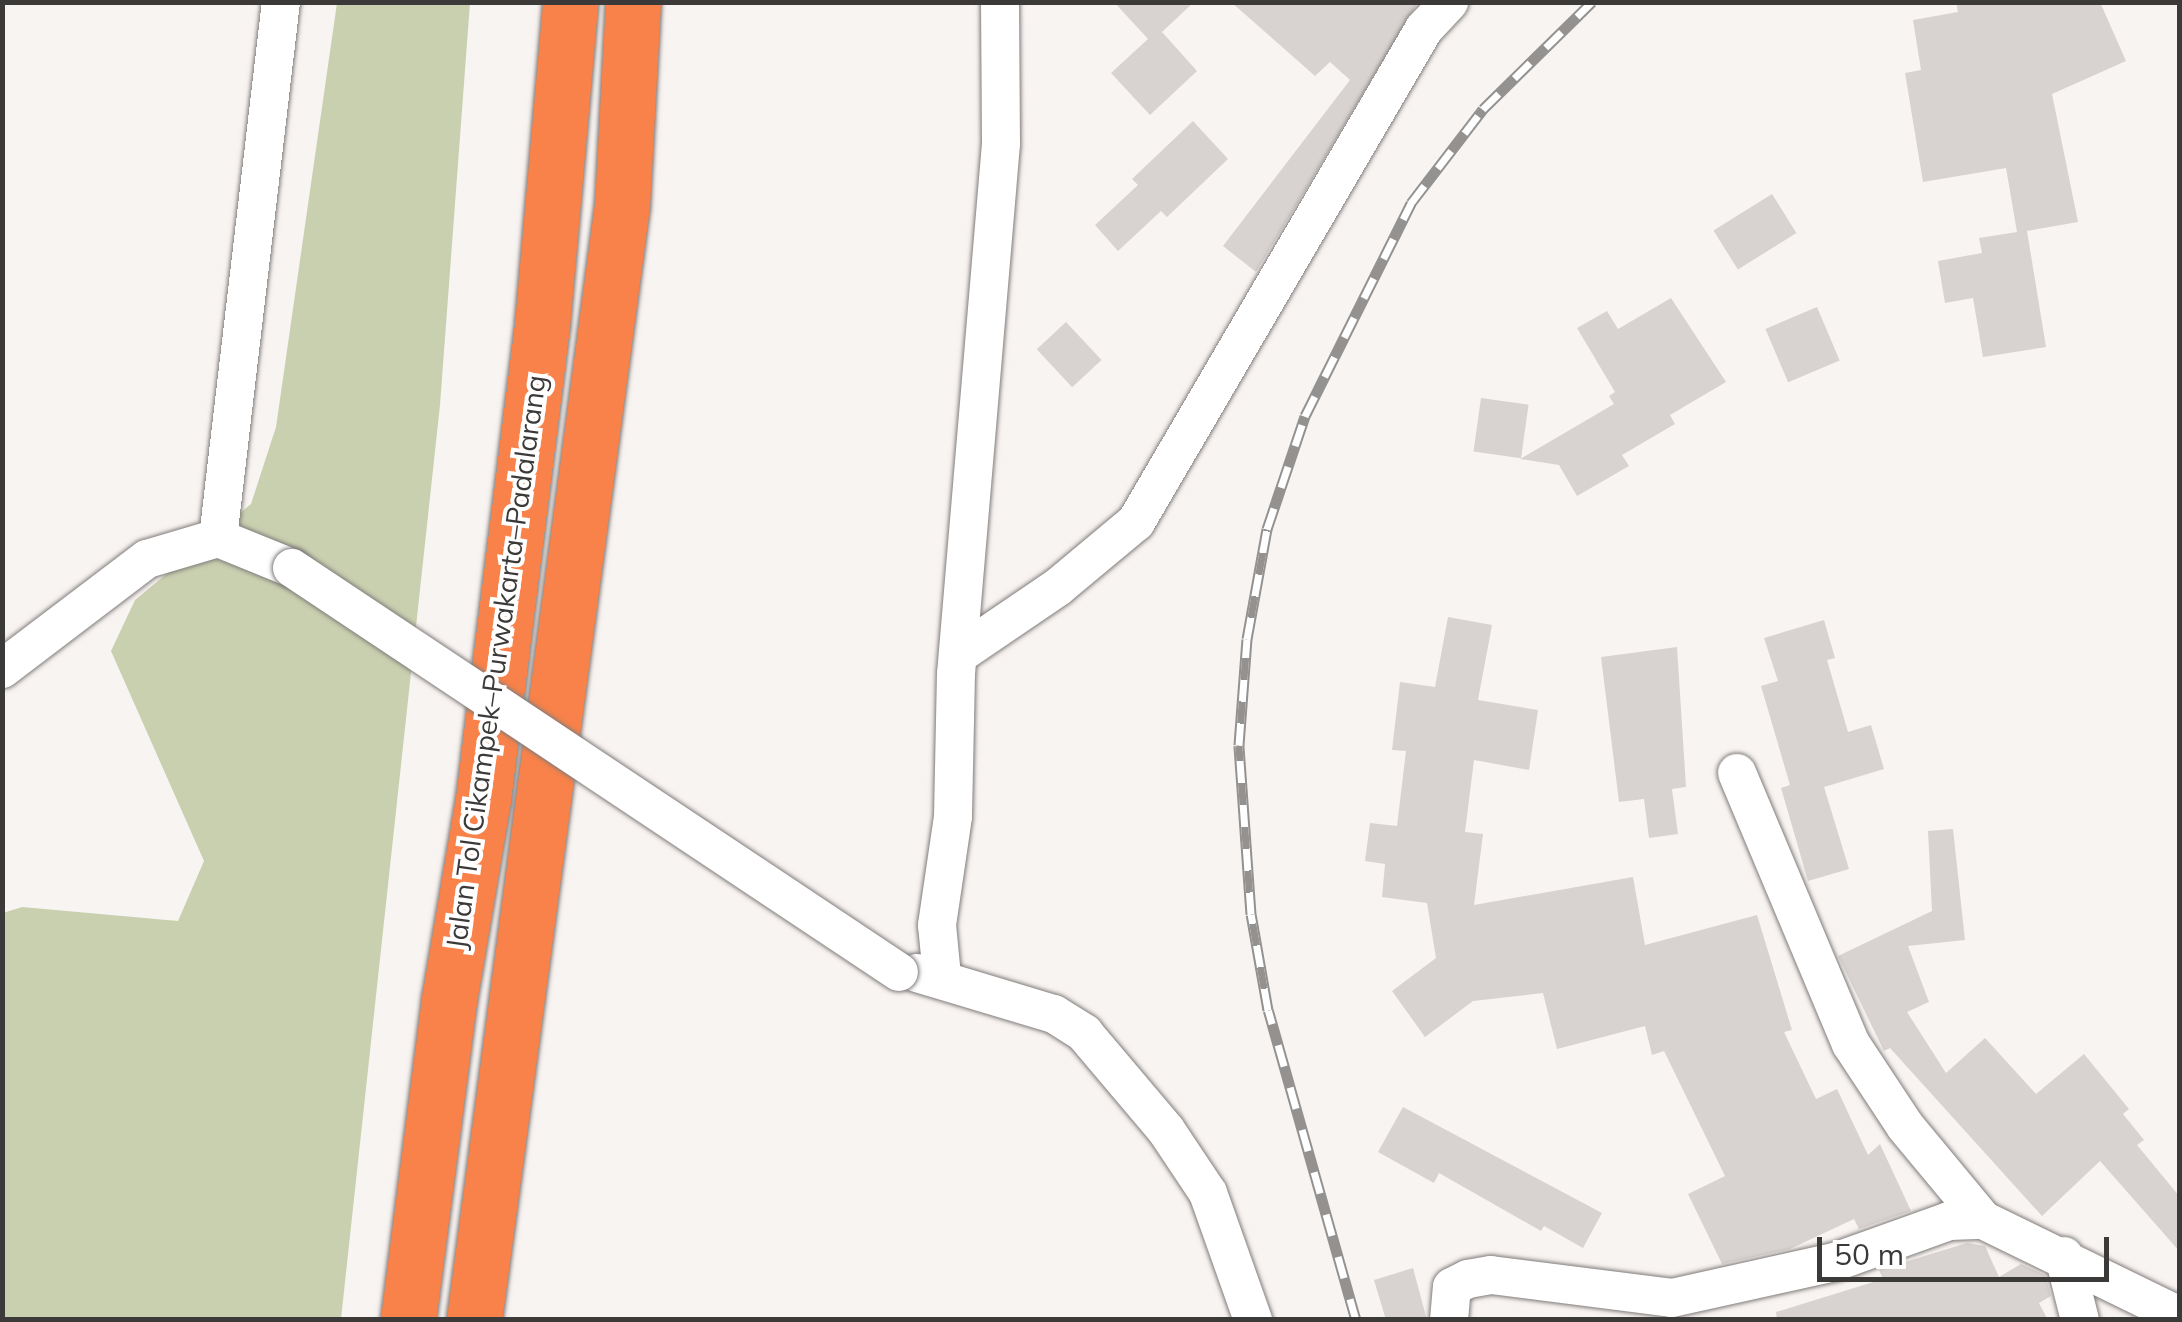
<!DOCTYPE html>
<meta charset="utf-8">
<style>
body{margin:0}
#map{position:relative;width:2182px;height:1322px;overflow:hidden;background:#f8f4f2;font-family:Mulish,sans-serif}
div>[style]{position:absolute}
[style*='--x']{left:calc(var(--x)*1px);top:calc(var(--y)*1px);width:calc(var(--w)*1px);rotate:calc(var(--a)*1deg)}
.green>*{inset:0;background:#c9d0b0}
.building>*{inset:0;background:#d8d3d1;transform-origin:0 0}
.roads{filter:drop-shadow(0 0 2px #807c7a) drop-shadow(0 0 2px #807c7a)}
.minor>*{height:38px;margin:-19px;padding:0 19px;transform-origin:19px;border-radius:19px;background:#fff}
.motorway>*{height:55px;margin:-27.5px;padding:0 27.5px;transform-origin:27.5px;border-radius:27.5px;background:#f8824a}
.rail>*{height:11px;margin-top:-5.5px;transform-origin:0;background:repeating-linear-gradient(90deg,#fff 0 22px,#949290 0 44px);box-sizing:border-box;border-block:2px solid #949290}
.bridges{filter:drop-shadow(0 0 2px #807c7a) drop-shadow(0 0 2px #807c7a)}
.minor-bridge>*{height:38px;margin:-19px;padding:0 19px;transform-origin:19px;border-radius:19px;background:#fff}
span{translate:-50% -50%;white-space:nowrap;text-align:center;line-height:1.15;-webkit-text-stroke:8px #fff;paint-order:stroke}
.street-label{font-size:28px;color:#3c3a39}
.frame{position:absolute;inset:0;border:5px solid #3c3a39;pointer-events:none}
.scale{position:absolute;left:1817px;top:1237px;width:292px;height:45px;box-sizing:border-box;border:5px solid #3c3a39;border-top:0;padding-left:12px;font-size:30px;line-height:35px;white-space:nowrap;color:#3c3a39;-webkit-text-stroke:8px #fff;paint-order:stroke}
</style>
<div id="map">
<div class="green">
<i style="clip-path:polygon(337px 3px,470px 3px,440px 405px,341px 1319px,3px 1320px,3px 913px,22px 907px,178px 921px,204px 861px,111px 651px,135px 600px,251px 504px,276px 427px)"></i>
</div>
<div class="building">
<i style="clip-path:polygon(1114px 2px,1194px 2px,1162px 32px,1197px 71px,1150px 115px,1111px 73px,1148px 39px)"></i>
<i style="clip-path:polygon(1231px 2px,1418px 2px,1256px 272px,1223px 246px,1350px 80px,1330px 62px,1315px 76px)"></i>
<i style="clip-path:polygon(1956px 2px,2100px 2px,2126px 61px,2052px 94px,2078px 222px,2027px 231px,2046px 347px,1983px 357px,1973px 298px,1945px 303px,1938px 261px,1982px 253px,1979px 238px,2017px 232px,2006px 168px,1923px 182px,1905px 73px,1921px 70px,1913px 20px,1958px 12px)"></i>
<i style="clip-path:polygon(1193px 121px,1228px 159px,1167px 217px,1161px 211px,1118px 251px,1095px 225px,1138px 185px,1132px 179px)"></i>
<i style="left:1772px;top:194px;width:46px;height:69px;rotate:58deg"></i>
<i style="clip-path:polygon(1671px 298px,1726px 382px,1670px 415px,1675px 424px,1622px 455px,1629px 466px,1577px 496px,1559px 465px,1520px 459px,1614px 404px,1609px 396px,1615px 392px,1577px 328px,1607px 311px,1618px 329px)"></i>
<i style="left:1817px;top:307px;width:58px;height:56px;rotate:67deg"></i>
<i style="left:1066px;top:322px;width:52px;height:40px;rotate:47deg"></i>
<i style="left:1481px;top:398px;width:48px;height:54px;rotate:8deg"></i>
<i style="clip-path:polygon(1448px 617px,1492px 625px,1478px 700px,1538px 710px,1529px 770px,1474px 760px,1465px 832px,1483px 834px,1474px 905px,1633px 877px,1645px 945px,1757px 915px,1792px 1030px,1784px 1032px,1816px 1099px,1837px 1089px,1868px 1155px,1880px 1144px,1911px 1211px,1859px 1229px,1854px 1219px,1790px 1249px,1722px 1264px,1688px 1194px,1725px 1176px,1664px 1051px,1652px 1055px,1645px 1026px,1557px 1049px,1543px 993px,1473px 1001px,1425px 1037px,1392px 991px,1436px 958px,1427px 903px,1382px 897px,1385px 864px,1365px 861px,1370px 823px,1397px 826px,1406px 751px,1392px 750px,1400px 682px,1435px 687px)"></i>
<i style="clip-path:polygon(1824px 620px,1835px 658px,1827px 660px,1848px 732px,1871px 725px,1884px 769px,1824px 787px,1849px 869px,1808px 881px,1781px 788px,1790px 785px,1761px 686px,1778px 681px,1764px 638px)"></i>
<i style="clip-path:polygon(1677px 647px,1686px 787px,1672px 789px,1678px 834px,1649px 838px,1644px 799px,1619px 802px,1601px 657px)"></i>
<i style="clip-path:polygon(1953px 829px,1965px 940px,1908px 946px,1929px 1002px,1907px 1012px,1946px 1073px,1985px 1038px,2036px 1094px,2084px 1054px,2129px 1109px,2123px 1114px,2144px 1140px,2137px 1145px,2180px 1197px,2180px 1252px,2100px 1161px,2042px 1216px,1890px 1048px,1884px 1051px,1838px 956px,1932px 911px,1928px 831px)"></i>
<i style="clip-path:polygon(1403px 1107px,1602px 1213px,1583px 1248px,1544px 1226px,1541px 1231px,1439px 1173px,1434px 1183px,1378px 1152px)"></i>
<i style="clip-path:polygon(1967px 1243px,1985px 1246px,1999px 1277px,2021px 1264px,2045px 1275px,2051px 1296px,2039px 1303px,2048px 1320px,1777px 1320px,1776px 1312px,1883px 1279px,1879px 1270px)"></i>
<i style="clip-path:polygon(1413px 1268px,1427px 1320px,1386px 1320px,1374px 1280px)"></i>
</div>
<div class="roads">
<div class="minor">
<i style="--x:218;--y:538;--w:540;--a:-83.3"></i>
<i style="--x:958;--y:655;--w:121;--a:-34.2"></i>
<i style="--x:1058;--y:587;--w:102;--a:-39.8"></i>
<i style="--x:1136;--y:522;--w:571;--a:-59.71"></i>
<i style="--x:1424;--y:29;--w:37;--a:-47"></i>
<i style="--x:2;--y:669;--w:182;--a:-37.2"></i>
<i style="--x:147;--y:559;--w:74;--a:-16.5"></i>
<i style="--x:218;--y:538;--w:80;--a:22.1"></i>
<i style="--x:1737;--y:773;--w:294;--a:67.2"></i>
<i style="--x:1851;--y:1044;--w:98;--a:56.6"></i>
<i style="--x:1905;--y:1126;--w:122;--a:50.3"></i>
<i style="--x:917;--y:973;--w:143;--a:16.7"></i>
<i style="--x:1054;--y:1014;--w:36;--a:32"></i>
<i style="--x:1084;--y:1033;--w:127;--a:49.8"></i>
<i style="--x:1166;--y:1130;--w:76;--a:56.3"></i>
<i style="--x:1208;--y:1193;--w:135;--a:70.5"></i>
<i style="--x:942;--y:976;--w:51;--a:-95.6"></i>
<i style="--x:937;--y:925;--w:110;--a:-81.6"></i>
<i style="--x:953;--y:816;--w:142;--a:-88.8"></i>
<i style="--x:956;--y:674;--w:532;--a:-85.15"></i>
<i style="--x:1001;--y:144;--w:142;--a:-90.4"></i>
<i style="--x:2064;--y:1256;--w:66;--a:76"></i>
<i style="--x:1449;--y:1320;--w:33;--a:-85"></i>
<i style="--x:1452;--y:1287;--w:18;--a:-27"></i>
<i style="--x:1468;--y:1279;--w:23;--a:-10"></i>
<i style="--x:1491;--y:1275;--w:182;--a:7.2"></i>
<i style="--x:1672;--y:1298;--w:167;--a:-12.5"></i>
<i style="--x:1835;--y:1262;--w:121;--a:-19.8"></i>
<i style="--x:1949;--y:1221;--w:34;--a:-2"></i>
<i style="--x:1983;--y:1220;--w:219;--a:26"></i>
</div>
<div class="motorway">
<i style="--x:408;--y:1320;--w:323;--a:-82.7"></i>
<i style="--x:449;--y:1000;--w:204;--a:-80.4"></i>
<i style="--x:483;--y:799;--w:478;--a:-82.9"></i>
<i style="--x:542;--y:325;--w:324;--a:-85"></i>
<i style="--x:474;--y:1320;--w:1125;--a:-82.44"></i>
<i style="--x:622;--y:205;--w:203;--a:-86.9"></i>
</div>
</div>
<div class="rail">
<i style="--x:1356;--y:1320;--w:322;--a:-105.8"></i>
<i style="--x:1268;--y:1010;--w:97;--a:-100"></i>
<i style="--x:1251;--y:914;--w:169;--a:-94.1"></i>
<i style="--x:1239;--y:745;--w:106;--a:-85.7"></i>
<i style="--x:1247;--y:639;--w:112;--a:-79.7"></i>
<i style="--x:1267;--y:529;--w:119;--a:-71.4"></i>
<i style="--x:1305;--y:416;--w:238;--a:-63.5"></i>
<i style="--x:1411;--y:203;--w:118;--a:-52.5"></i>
<i style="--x:1483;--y:109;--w:153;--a:-44.5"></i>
</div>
<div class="bridges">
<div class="minor-bridge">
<i style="--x:292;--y:568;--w:729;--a:33.65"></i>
</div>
</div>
<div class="street-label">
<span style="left:496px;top:662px;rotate:-82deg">Jalan Tol Cikampek–Purwakarta–Padalarang</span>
</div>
<div class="frame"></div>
<div class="scale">50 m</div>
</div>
